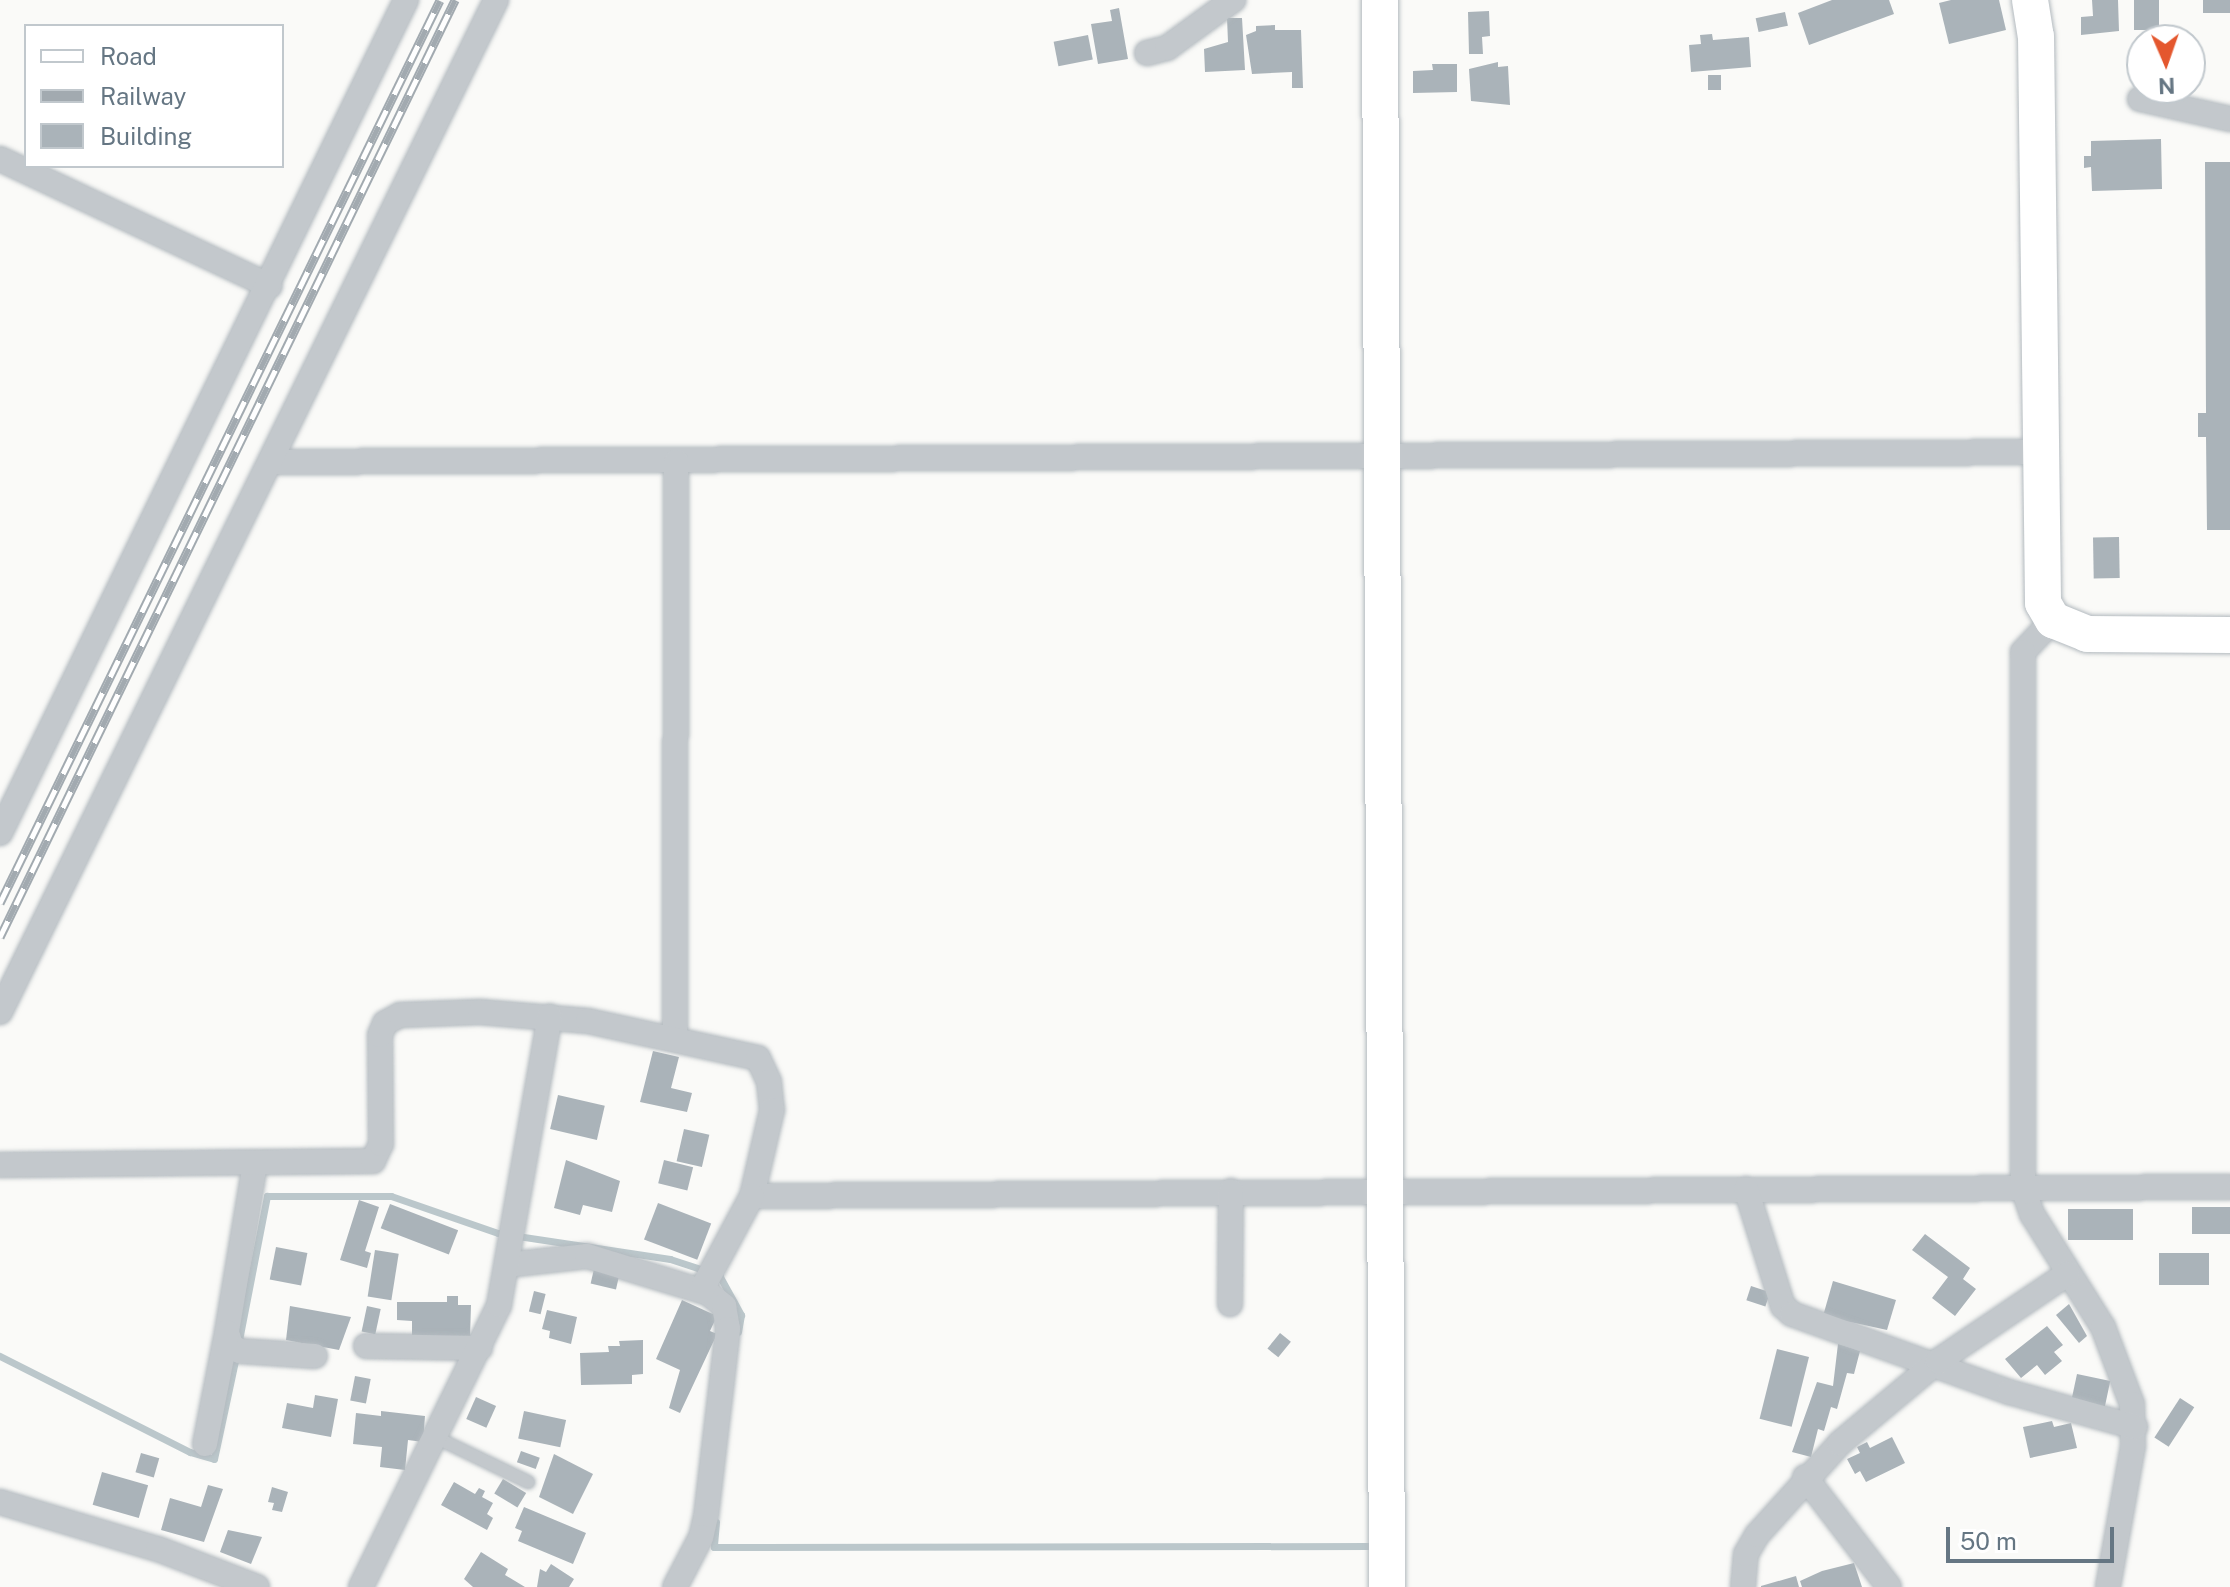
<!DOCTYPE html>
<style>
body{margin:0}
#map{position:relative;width:2230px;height:1587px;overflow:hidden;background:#fafaf8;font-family:"Public Sans",sans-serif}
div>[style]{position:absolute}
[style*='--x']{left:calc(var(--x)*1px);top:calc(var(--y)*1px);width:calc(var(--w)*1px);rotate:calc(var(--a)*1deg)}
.stream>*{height:7px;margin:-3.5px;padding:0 3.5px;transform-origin:3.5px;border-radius:3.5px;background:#bbc7cb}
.building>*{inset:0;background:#aab3b9;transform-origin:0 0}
.roads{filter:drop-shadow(0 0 2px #b3babf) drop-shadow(0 0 2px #b3babf)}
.lane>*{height:12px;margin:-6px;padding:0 6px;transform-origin:6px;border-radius:6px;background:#c3c8cc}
.street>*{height:24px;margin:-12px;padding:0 12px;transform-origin:12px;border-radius:12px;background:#c3c8cc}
.secondary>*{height:36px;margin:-18px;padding:0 18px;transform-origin:18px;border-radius:18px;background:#fff}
.rail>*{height:9px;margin-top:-4.5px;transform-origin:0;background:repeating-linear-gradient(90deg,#fff 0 18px,#a2aab0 0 36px);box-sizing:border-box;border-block:2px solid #a2aab0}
span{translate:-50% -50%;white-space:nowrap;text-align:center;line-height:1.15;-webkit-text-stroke:8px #fff;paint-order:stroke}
.legend{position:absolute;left:24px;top:24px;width:260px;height:144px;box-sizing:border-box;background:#fff;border:2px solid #c1c8cd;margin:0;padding:10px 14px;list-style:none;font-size:24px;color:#657683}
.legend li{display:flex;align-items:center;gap:16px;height:40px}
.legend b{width:40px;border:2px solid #c1c8cd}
.north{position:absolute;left:2126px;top:24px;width:80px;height:80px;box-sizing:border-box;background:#fff;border:2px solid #c1c8cd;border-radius:50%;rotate:178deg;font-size:22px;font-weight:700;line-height:32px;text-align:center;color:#657683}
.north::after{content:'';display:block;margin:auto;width:28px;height:36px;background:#e4572e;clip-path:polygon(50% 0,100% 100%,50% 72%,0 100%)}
.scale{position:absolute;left:1946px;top:1527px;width:168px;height:36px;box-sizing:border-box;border:4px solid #657683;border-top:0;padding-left:10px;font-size:24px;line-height:28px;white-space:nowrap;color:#657683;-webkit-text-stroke:6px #fff;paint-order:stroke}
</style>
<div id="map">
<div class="stream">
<i style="--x:239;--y:1340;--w:147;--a:-79"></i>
<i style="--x:267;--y:1196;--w:124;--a:0"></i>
<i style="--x:391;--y:1196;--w:113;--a:19.1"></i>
<i style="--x:498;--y:1233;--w:174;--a:8.6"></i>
<i style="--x:670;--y:1259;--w:52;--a:18.1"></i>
<i style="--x:719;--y:1275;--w:46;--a:61.2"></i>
<i style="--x:741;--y:1315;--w:17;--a:100"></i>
<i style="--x:0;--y:1356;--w:213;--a:26.8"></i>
<i style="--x:190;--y:1452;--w:25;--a:16"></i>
<i style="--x:214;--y:1459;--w:105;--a:-77.9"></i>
<i style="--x:716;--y:1522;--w:25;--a:95"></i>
<i style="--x:714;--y:1547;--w:657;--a:-0.09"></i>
</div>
<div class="building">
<i style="clip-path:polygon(1832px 0,1889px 0,1894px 14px,1809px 45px,1798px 13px)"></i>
<i style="clip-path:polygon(1951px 0,1999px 0,2006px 30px,1949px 44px,1939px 3px)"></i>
<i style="clip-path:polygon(2092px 0,2118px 0,2119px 31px,2081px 35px,2081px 17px,2093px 16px)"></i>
<i style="left:2134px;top:0;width:25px;height:30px"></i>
<i style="left:2203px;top:0;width:27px;height:13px"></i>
<i style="clip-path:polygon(1119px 8px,1128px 59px,1098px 64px,1091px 24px,1112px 21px,1110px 10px)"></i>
<i style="clip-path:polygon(1489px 11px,1490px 36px,1482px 37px,1483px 54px,1469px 54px,1468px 12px)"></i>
<i style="left:1785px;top:12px;width:14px;height:30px;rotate:78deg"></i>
<i style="clip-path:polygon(1227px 18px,1242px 18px,1245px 70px,1205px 72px,1204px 49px,1228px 42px)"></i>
<i style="clip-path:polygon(1275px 25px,1275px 30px,1301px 30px,1303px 88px,1292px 88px,1292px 72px,1252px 74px,1246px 35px,1256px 31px,1256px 26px)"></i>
<i style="clip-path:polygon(1712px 34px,1713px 40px,1749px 37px,1751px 67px,1691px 72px,1689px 45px,1701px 44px,1700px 35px)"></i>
<i style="left:1088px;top:35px;width:25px;height:35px;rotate:79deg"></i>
<i style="clip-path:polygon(1498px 62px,1498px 67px,1508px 66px,1510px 105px,1471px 101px,1469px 69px)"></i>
<i style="clip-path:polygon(1432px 64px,1457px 64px,1457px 92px,1413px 93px,1413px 71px,1433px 70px)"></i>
<i style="left:1708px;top:75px;width:13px;height:15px"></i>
<i style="clip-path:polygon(2161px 139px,2162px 189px,2092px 191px,2091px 167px,2084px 168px,2084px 156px,2091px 156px,2091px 141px)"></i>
<i style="clip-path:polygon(2205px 162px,2230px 162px,2230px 530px,2207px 530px,2206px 437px,2198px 437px,2198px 413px,2206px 413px)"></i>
<i style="left:2119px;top:537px;width:41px;height:26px;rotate:89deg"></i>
<i style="clip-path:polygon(653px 1051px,679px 1057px,671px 1088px,692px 1093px,687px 1112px,640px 1102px)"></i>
<i style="left:558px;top:1095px;width:48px;height:35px;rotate:13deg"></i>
<i style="left:684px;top:1129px;width:26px;height:33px;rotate:13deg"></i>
<i style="clip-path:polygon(566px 1160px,620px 1181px,612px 1212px,583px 1205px,580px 1215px,554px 1208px)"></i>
<i style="left:664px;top:1160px;width:30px;height:24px;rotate:14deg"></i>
<i style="clip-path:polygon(359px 1200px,379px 1207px,365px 1251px,371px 1253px,367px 1268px,340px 1260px)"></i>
<i style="left:658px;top:1203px;width:57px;height:39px;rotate:21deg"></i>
<i style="left:390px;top:1204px;width:73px;height:26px;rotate:21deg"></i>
<i style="left:2192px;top:1207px;width:38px;height:27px"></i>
<i style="left:2133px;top:1209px;width:31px;height:65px;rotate:90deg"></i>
<i style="clip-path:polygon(1925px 1234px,1970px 1268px,1963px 1279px,1976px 1289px,1955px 1316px,1932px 1298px,1948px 1277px,1912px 1250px)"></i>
<i style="left:276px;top:1247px;width:32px;height:33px;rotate:11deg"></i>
<i style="left:375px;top:1250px;width:24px;height:47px;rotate:9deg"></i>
<i style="left:2209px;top:1253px;width:32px;height:50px;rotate:90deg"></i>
<i style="left:594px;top:1269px;width:26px;height:15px;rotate:13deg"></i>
<i style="clip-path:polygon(1833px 1281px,1896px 1300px,1887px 1330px,1823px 1316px)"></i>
<i style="left:1751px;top:1286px;width:20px;height:15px;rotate:18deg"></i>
<i style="left:534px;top:1291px;width:12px;height:21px;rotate:14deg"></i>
<i style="clip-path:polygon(447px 1296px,458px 1296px,458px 1305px,471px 1305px,470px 1338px,412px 1336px,412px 1321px,397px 1320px,397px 1302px,447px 1302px)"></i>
<i style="clip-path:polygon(682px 1300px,717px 1316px,710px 1331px,717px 1334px,680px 1413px,669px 1408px,680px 1370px,656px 1359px)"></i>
<i style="clip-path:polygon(2069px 1304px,2087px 1336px,2079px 1343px,2056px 1315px)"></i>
<i style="clip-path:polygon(290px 1306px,351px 1317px,339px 1350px,286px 1340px)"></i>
<i style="left:367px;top:1306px;width:14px;height:26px;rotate:12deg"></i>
<i style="clip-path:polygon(547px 1310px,577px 1317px,571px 1344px,549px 1338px,550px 1331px,542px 1329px)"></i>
<i style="clip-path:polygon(2047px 1326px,2063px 1345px,2054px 1352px,2062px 1361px,2045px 1375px,2037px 1365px,2021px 1378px,2005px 1359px)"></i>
<i style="left:1280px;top:1333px;width:14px;height:20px;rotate:39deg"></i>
<i style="clip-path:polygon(643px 1340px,643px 1374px,632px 1375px,632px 1384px,581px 1385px,580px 1353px,609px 1352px,608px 1346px,620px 1346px,619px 1341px)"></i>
<i style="clip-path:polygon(1838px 1344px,1860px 1351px,1854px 1374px,1847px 1373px,1837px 1409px,1831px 1407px,1824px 1431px,1818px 1429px,1811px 1457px,1792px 1452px,1817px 1382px,1833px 1386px)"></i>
<i style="left:1777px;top:1349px;width:33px;height:72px;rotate:14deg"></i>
<i style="left:2077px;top:1374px;width:34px;height:29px;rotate:12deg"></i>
<i style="left:355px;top:1376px;width:16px;height:25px;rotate:11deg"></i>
<i style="clip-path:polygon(315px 1395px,338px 1399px,331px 1437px,282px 1428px,287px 1403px,313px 1408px)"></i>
<i style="left:476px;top:1397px;width:22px;height:24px;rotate:24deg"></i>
<i style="left:2180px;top:1398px;width:17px;height:47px;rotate:33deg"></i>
<i style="clip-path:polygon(381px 1411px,425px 1416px,423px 1442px,408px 1440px,405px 1470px,380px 1467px,382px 1447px,353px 1444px,356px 1413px,381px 1416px)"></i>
<i style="left:524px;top:1411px;width:43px;height:28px;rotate:12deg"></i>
<i style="clip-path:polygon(2052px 1421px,2054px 1427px,2071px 1423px,2077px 1448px,2030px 1458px,2023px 1427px)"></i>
<i style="clip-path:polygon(1892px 1437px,1905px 1463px,1866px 1482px,1860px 1471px,1855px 1474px,1847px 1459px,1860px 1453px,1857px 1447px,1867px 1442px,1870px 1448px)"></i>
<i style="left:521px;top:1451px;width:20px;height:12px;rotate:20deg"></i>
<i style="left:141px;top:1453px;width:19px;height:20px;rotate:16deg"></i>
<i style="clip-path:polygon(554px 1454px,593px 1474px,573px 1514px,539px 1497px)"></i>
<i style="left:102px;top:1472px;width:48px;height:34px;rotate:16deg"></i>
<i style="left:503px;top:1479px;width:27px;height:17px;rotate:31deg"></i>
<i style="clip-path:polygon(454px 1482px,475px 1494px,479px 1488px,485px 1491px,482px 1497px,493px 1503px,487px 1514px,493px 1518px,487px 1530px,441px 1505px)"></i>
<i style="clip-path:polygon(208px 1485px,223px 1489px,204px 1542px,161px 1530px,170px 1498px,201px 1507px)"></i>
<i style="clip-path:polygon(272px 1487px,288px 1492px,282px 1512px,272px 1510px,274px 1503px,268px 1502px)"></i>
<i style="clip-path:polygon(524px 1507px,586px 1533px,573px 1564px,518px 1541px,522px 1531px,515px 1528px)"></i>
<i style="clip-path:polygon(228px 1530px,262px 1537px,251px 1564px,220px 1552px)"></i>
<i style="clip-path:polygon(481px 1552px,508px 1569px,505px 1575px,525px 1587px,473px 1587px,464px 1579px)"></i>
<i style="clip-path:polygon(1854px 1563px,1862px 1587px,1802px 1587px,1800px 1581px,1822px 1571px)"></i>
<i style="clip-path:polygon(551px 1564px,574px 1579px,569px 1587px,537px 1587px,540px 1569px,546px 1572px)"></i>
<i style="clip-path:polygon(1796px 1576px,1799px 1587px,1761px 1587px,1761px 1586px)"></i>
</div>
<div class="roads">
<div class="lane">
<i style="--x:433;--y:1436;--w:106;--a:25.8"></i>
</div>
<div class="street">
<i style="--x:1147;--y:53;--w:21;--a:-14"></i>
<i style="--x:1167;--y:48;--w:82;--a:-36"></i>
<i style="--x:2140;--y:99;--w:92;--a:12.5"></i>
<i style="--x:0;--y:159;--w:298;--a:25.2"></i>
<i style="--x:271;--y:462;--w:1769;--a:-0.32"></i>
<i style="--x:2053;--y:620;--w:44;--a:133.2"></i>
<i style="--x:2023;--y:652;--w:536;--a:90"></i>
<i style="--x:2023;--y:1188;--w:28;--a:71"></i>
<i style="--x:2032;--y:1214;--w:133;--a:57.9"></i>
<i style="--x:2103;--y:1327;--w:82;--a:69.4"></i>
<i style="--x:2132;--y:1404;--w:42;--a:88.6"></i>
<i style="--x:2133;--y:1446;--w:143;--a:100.1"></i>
<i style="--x:0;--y:833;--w:927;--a:-64.02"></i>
<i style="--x:0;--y:1012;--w:1127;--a:-63.89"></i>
<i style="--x:675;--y:1039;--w:577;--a:-89.9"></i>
<i style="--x:255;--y:1164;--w:170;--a:99.5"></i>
<i style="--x:227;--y:1332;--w:15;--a:74"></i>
<i style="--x:231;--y:1346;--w:10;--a:29"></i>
<i style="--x:240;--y:1351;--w:75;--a:3.8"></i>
<i style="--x:0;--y:1165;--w:373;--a:-0.6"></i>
<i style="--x:373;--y:1161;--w:19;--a:-65"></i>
<i style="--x:381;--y:1144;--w:109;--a:-90.5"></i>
<i style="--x:380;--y:1035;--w:13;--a:-67"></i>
<i style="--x:385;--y:1023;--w:17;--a:-28"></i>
<i style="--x:400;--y:1015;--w:80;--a:-2.1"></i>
<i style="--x:480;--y:1012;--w:108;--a:4.8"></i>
<i style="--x:588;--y:1021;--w:174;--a:12.3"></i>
<i style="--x:758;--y:1058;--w:26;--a:65"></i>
<i style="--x:769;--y:1082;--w:28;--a:84"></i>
<i style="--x:772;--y:1110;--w:88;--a:103.1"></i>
<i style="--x:752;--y:1196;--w:1478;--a:-0.35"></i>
<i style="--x:1746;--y:1189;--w:123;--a:72.5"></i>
<i style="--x:1783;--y:1306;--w:12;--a:42"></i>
<i style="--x:1792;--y:1314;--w:231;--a:19.8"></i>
<i style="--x:2009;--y:1392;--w:131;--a:15.5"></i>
<i style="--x:507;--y:1265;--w:81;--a:-6.4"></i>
<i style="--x:587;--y:1256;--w:127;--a:17"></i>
<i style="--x:708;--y:1293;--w:21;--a:39"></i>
<i style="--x:724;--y:1306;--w:23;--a:80"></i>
<i style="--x:728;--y:1329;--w:188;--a:96.7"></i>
<i style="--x:706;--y:1516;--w:22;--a:103"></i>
<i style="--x:701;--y:1537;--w:56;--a:117.5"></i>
<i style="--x:701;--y:1291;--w:108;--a:-61.8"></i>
<i style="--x:1230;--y:1304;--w:113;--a:-89.5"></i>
<i style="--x:366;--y:1346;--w:114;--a:1"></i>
<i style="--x:205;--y:1444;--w:114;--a:-78.9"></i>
<i style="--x:1805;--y:1477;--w:138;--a:52.6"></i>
<i style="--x:0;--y:1502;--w:165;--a:16.6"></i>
<i style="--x:158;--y:1549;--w:106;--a:21"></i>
<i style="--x:361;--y:1587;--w:314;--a:-63.9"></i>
<i style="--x:499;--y:1305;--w:293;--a:-80"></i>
<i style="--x:1743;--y:1587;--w:33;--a:-85"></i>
<i style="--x:1746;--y:1554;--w:22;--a:-60"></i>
<i style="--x:1757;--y:1535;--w:124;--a:-47.9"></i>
<i style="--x:1840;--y:1443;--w:128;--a:-39.9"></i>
<i style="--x:1938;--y:1361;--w:156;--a:-34"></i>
</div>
<div class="secondary">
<i style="--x:1380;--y:0;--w:1587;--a:89.75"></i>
<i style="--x:2030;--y:0;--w:36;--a:81"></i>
<i style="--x:2036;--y:36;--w:567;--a:89.29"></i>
<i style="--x:2043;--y:603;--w:20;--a:60"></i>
<i style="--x:2053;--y:620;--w:37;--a:22"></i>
<i style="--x:2087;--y:634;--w:143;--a:0.4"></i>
</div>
</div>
<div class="rail">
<i style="--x:0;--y:903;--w:1004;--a:-64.02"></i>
<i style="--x:0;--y:937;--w:1042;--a:-64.1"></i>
</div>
<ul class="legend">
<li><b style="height:10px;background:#fff"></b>Road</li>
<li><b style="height:10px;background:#a2aab0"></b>Railway</li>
<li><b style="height:22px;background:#aab3b9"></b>Building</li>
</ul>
<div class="north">N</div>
<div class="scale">50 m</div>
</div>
